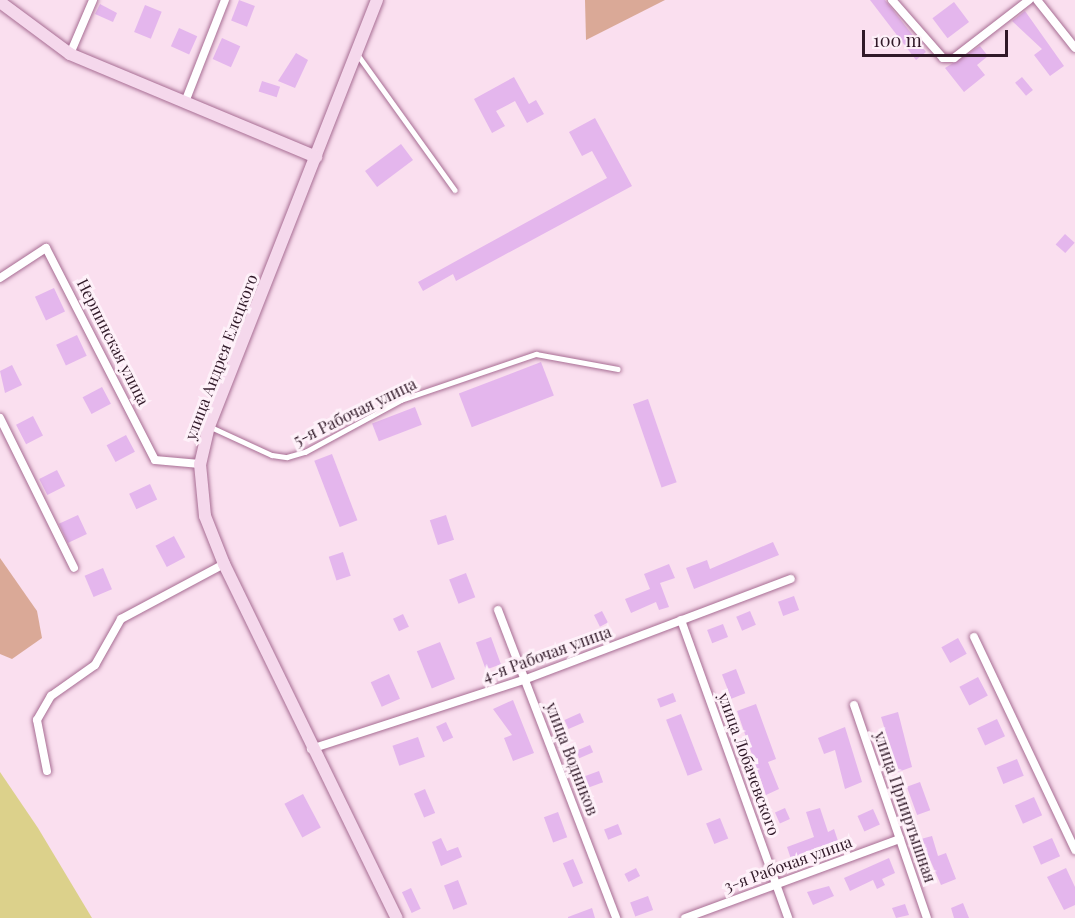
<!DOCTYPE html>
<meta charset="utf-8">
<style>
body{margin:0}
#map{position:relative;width:1075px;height:918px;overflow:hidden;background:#fadfef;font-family:"Playfair Display",serif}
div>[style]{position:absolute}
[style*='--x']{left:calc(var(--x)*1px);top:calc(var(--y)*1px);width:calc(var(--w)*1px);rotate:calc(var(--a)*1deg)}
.green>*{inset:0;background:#daa997}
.water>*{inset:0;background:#dcd18b}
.building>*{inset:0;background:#e4b6ed;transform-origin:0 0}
.roads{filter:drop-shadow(0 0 2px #a76d93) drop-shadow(0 0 2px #a76d93)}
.lane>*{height:4.5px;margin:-2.25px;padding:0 2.25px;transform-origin:2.25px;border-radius:2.25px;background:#fff}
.street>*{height:8px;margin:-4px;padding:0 4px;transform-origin:4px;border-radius:4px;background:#fff}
.secondary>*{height:12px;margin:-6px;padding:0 6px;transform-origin:6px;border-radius:6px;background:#f5d8ec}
span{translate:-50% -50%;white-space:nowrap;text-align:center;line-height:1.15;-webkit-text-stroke:6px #fef1f9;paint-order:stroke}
.street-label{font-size:16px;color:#301928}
.scale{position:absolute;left:862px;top:30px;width:146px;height:27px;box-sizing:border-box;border:3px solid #301928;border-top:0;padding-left:8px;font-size:18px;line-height:21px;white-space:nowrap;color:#301928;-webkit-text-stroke:4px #fef1f9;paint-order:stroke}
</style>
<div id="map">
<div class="green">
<i style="clip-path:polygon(585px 0,665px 0,586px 40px)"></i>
<i style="clip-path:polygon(0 558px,37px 611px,42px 638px,12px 659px,0 654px)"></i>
</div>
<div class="water">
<i style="clip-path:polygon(0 772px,38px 828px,92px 918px,0 918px)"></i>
</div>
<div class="building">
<i style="left:239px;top:0;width:17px;height:22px;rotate:21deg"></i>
<i style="clip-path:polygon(870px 0,885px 0,926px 52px,916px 60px)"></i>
<i style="left:954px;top:2px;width:25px;height:27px;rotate:53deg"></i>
<i style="clip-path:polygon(100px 4px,117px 13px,113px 22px,95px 14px)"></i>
<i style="left:145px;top:5px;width:18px;height:29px;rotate:22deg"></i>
<i style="clip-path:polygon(1025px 11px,1064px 66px,1050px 76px,1034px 55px,1042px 49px,1012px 21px)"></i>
<i style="left:179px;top:28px;width:20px;height:20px;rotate:24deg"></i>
<i style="left:222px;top:38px;width:20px;height:23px;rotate:24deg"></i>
<i style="clip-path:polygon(980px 46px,988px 56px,977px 65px,985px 75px,964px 92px,945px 68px)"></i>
<i style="clip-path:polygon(296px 53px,308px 60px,295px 88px,278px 81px)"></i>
<i style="clip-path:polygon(514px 77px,529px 104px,536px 100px,544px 114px,527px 123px,515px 101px,496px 111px,505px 126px,492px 133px,474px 99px)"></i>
<i style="left:1022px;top:77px;width:17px;height:9px;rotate:50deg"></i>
<i style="left:262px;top:81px;width:19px;height:11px;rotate:18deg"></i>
<i style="clip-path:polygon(595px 118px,632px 186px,456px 281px,453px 274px,423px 291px,418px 282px,607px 178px,592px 151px,582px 156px,569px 132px)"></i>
<i style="left:401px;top:144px;width:20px;height:45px;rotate:53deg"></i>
<i style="left:1065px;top:234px;width:13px;height:14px;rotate:42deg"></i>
<i style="left:54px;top:288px;width:26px;height:21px;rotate:65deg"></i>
<i style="left:77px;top:335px;width:23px;height:23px;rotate:65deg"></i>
<i style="left:541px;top:362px;width:36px;height:88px;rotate:69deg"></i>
<i style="clip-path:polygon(12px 365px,22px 385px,5px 393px,0 371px)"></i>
<i style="left:102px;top:387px;width:19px;height:22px;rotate:62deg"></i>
<i style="left:648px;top:399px;width:88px;height:16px;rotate:71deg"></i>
<i style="left:415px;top:407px;width:19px;height:46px;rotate:69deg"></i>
<i style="left:33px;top:416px;width:22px;height:19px;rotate:63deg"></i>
<i style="left:126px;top:435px;width:19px;height:22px;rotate:62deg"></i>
<i style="left:332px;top:454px;width:71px;height:19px;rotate:69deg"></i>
<i style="left:57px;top:470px;width:18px;height:20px;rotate:63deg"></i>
<i style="left:150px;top:484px;width:17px;height:23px;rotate:65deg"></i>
<i style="left:78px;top:515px;width:21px;height:21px;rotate:65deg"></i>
<i style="left:446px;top:515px;width:26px;height:17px;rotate:72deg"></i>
<i style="left:174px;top:536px;width:24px;height:21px;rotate:62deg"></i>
<i style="clip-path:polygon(773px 542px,779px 555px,694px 589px,686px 568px,707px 560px,710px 569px)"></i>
<i style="left:343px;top:552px;width:25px;height:15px;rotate:72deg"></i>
<i style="clip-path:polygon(669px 564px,675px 578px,660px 583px,669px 607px,659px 610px,656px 602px,631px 613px,625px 599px,650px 589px,644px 574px)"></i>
<i style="left:103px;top:568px;width:23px;height:20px;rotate:67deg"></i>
<i style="left:466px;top:573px;width:26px;height:18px;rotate:69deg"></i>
<i style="left:794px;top:596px;width:15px;height:17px;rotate:70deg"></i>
<i style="left:602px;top:611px;width:13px;height:9px;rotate:63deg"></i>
<i style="left:750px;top:611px;width:15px;height:15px;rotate:67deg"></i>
<i style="left:403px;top:614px;width:14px;height:11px;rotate:65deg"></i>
<i style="left:723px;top:624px;width:14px;height:17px;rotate:69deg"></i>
<i style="left:491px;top:637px;width:29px;height:16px;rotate:70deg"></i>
<i style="left:958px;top:638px;width:18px;height:19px;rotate:61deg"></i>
<i style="left:440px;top:642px;width:40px;height:25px;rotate:68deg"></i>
<i style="left:736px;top:669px;width:26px;height:15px;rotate:69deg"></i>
<i style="left:389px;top:674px;width:27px;height:20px;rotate:66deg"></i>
<i style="left:978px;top:677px;width:21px;height:21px;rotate:62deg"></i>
<i style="left:673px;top:693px;width:9px;height:17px;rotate:69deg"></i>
<i style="clip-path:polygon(513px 700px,534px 753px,513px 761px,504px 738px,512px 735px,493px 709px)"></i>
<i style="clip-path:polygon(756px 704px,776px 759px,768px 762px,779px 789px,766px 795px,737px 711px)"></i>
<i style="clip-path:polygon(898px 712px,912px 767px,898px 772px,881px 717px)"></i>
<i style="left:580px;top:713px;width:10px;height:17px;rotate:66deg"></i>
<i style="left:681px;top:714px;width:60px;height:16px;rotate:69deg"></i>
<i style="left:997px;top:719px;width:19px;height:22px;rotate:65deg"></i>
<i style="left:446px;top:722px;width:17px;height:11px;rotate:65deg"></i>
<i style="clip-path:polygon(845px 727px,862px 782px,845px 789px,835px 750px,824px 754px,818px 738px)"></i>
<i style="left:418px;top:737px;width:21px;height:27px;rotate:71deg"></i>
<i style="left:590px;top:745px;width:8px;height:15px;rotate:67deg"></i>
<i style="left:1017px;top:759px;width:18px;height:22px;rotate:68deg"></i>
<i style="left:599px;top:771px;width:12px;height:16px;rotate:70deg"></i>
<i style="left:920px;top:782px;width:30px;height:14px;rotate:70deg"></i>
<i style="left:425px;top:789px;width:26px;height:12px;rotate:67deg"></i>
<i style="left:303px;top:794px;width:38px;height:21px;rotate:62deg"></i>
<i style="left:1034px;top:797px;width:20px;height:21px;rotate:66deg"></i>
<i style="left:785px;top:808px;width:12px;height:11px;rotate:66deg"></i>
<i style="clip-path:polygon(820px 808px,828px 832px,834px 829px,838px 841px,791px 859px,787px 847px,814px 837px,806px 812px)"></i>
<i style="left:873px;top:809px;width:17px;height:17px;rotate:66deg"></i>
<i style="left:558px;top:812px;width:27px;height:15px;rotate:70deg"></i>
<i style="left:720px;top:818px;width:22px;height:15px;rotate:68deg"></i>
<i style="left:618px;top:824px;width:11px;height:15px;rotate:68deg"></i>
<i style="clip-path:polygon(932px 836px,938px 856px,946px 853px,956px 879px,941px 885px,921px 839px)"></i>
<i style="clip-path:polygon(441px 838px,447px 851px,458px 847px,462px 857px,441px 866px,432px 842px)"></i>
<i style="left:1052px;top:838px;width:20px;height:21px;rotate:66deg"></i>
<i style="clip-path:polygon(889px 858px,895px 873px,882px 879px,885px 885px,877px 889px,873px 880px,850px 891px,844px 878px)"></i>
<i style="left:573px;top:859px;width:26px;height:11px;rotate:67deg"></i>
<i style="left:636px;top:868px;width:9px;height:13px;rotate:63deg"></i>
<i style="clip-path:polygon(1066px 868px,1075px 887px,1075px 905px,1064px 910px,1047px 877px)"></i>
<i style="left:458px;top:880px;width:26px;height:15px;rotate:69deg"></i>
<i style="clip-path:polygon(829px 886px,834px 896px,813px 905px,807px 892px)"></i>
<i style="left:411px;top:888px;width:23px;height:10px;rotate:65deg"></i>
<i style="left:648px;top:896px;width:15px;height:19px;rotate:70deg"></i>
<i style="clip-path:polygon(963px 903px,969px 918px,954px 918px,951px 908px)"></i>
<i style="clip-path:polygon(905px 904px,909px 915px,896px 918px,892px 908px)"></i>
<i style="clip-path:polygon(592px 908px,595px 918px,568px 918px,568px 917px)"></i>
</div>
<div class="roads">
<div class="lane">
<i style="--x:358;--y:55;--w:166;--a:54.3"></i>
<i style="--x:211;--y:427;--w:67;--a:24.7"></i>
<i style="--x:272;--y:455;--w:15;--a:8"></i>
<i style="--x:287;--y:457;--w:19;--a:-16"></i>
<i style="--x:305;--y:452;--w:109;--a:-28.4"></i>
<i style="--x:401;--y:400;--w:143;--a:-18.8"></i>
<i style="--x:536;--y:354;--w:83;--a:10.4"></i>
</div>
<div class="street">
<i style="--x:892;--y:0;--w:77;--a:48.7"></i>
<i style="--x:943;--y:58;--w:11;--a:0"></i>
<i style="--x:954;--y:58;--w:95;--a:-37.7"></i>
<i style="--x:1037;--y:0;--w:61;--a:51.6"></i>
<i style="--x:70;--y:54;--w:59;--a:-66.9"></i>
<i style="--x:185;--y:102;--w:110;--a:-68.6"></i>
<i style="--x:0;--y:278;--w:55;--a:-33.1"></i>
<i style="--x:46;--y:248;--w:238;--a:62.8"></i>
<i style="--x:155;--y:460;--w:45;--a:5.1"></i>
<i style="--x:0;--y:418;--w:167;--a:63.7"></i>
<i style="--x:498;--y:610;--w:330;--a:69"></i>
<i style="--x:681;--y:620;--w:317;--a:70.2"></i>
<i style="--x:974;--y:637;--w:236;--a:64.6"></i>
<i style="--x:854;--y:705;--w:225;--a:71.1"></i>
<i style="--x:311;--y:749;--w:226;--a:-18"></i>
<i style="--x:526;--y:679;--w:283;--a:-20.7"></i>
<i style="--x:47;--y:771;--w:52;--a:-101.1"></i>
<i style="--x:37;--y:720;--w:28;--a:-60"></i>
<i style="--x:51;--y:696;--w:54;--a:-35.2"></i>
<i style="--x:95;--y:665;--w:53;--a:-60.5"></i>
<i style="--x:121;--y:619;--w:117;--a:-28.1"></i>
<i style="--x:685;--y:918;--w:229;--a:-20.2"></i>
</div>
<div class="secondary">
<i style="--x:377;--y:0;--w:458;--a:111.5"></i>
<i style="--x:209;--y:426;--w:39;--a:103"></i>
<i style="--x:200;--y:464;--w:52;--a:84.5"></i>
<i style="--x:205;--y:516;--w:52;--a:68.4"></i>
<i style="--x:224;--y:564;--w:394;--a:64"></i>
<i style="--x:0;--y:2;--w:87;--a:36.6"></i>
<i style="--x:70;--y:54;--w:267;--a:22.7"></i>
</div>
</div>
<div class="street-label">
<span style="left:113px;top:342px;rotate:63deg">Нерпинская улица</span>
<span style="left:221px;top:357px;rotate:-69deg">улица Андрея Елецкого</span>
<span style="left:355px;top:412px;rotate:-26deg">5-я Рабочая улица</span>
<span style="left:547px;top:654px;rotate:-20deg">4-я Рабочая улица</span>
<span style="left:572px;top:759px;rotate:69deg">улица Водников</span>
<span style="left:749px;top:764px;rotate:70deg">улица Лобачевского</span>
<span style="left:905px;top:807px;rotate:71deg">улица Прииртышная</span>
<span style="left:788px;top:864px;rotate:-20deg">3-я Рабочая улица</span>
</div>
<div class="scale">100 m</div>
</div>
